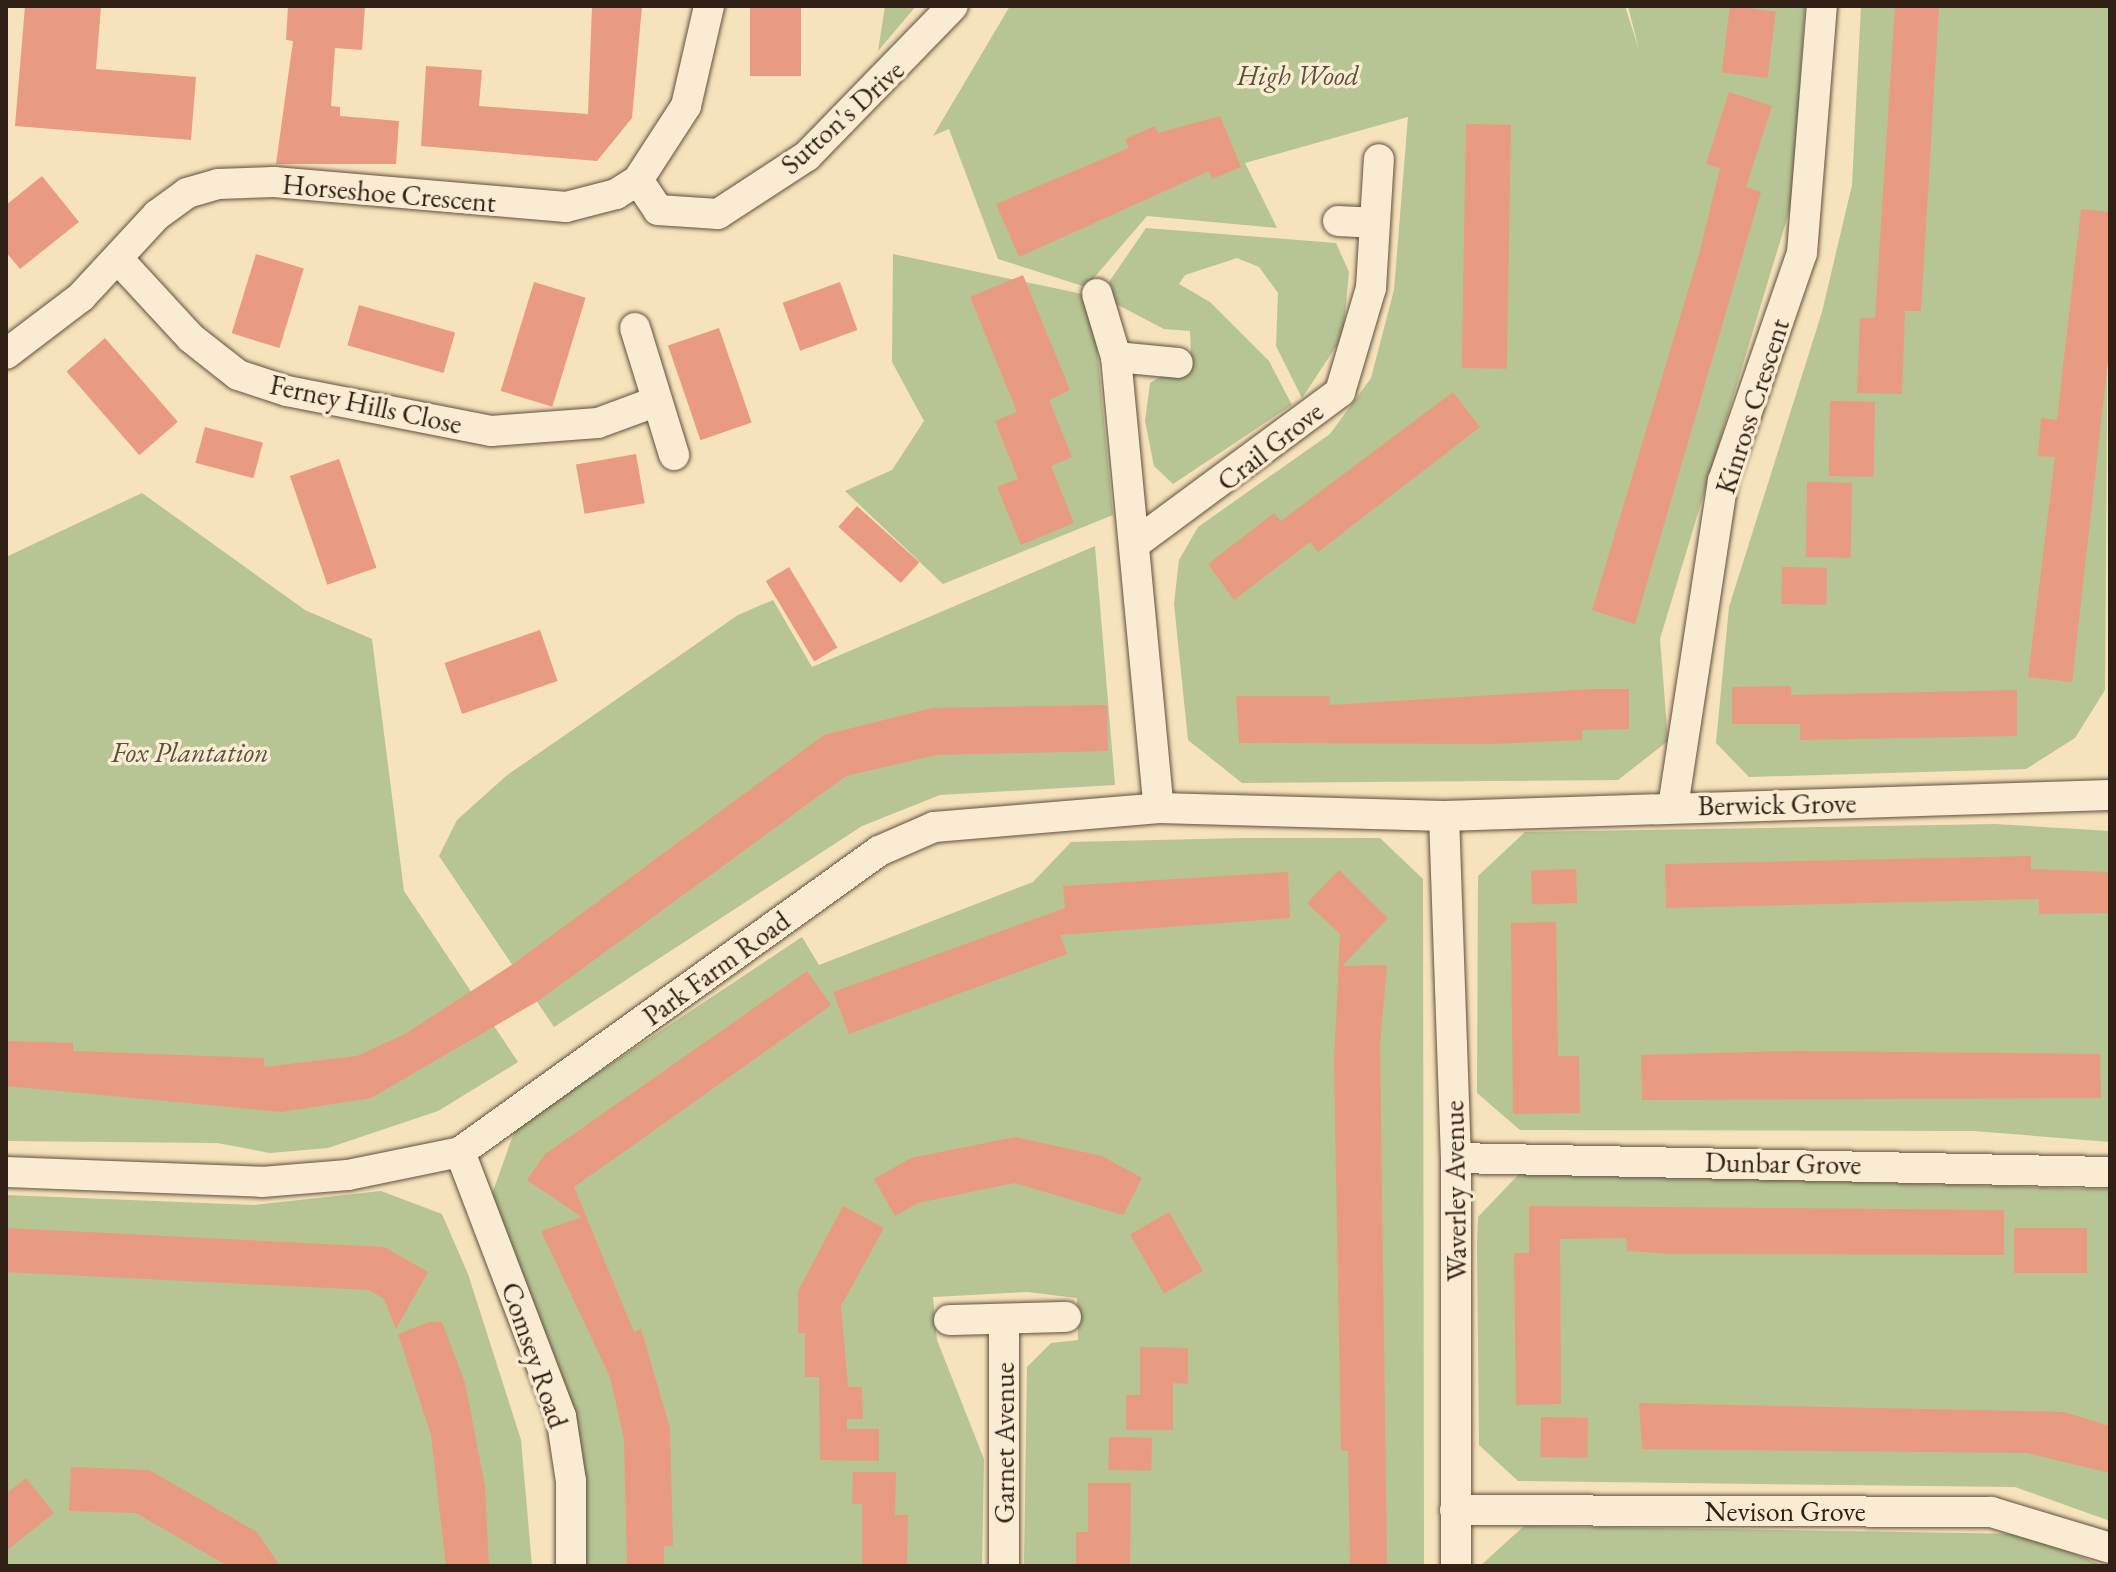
<!DOCTYPE html>
<style>
body{margin:0}
#map{position:relative;width:2116px;height:1572px;overflow:hidden;background:#f6e2bb;font-family:"EB Garamond",serif}
div>[style]{position:absolute}
[style*='--x']{left:calc(var(--x)*1px);top:calc(var(--y)*1px);width:calc(var(--w)*1px);rotate:calc(var(--a)*1deg)}
.green>*{inset:0;background:#b7c494}
.building>*{inset:0;background:#e99b81;transform-origin:0 0}
.roads{filter:drop-shadow(0 0 2px #62503e) drop-shadow(0 0 2px #62503e)}
.street>*{height:30px;margin:-15px;padding:0 15px;transform-origin:15px;border-radius:15px;background:#f9ecd3}
span{translate:-50% -50%;white-space:nowrap;text-align:center;line-height:1.15;-webkit-text-stroke:7px #f9ecd3;paint-order:stroke}
.park-label{font-size:28px;color:#58513b;font-style:italic}
.street-label{font-size:28px;color:#302015}
.frame{position:absolute;inset:0;border:8px solid #302015;pointer-events:none}
</style>
<div id="map">
<div class="green">
<i style="clip-path:polygon(885px 6px,916px 6px,878px 51px)"></i>
<i style="clip-path:polygon(1010px 6px,1625px 6px,1639px 50px,1628px 6px,1805px 6px,1792px 202px,1660px 639px,1668px 741px,1618px 780px,1242px 783px,1188px 740px,1174px 604px,1179px 560px,1198px 527px,1330px 434px,1371px 378px,1394px 290px,1408px 117px,1245px 163px,1277px 228px,1147px 216px,1086px 287px,998px 259px,949px 129px,933px 136px)"></i>
<i style="clip-path:polygon(1861px 6px,2110px 6px,2105px 690px,2075px 738px,2026px 769px,1749px 777px,1716px 743px,1729px 607px,1822px 312px,1852px 185px)"></i>
<i style="clip-path:polygon(1146px 228px,1336px 243px,1349px 272px,1343px 336px,1302px 398px,1276px 346px,1278px 293px,1259px 267px,1237px 258px,1185px 275px,1179px 284px,1210px 302px,1269px 361px,1292px 405px,1173px 484px,1154px 466px,1145px 421px,1150px 383px,1191px 358px,1190px 331px,1164px 329px,1116px 304px,1109px 282px)"></i>
<i style="clip-path:polygon(893px 254px,1092px 296px,1113px 515px,943px 584px,845px 491px,892px 470px,924px 421px,892px 362px)"></i>
<i style="clip-path:polygon(142px 493px,305px 610px,372px 639px,404px 891px,518px 1062px,438px 1111px,328px 1148px,270px 1153px,217px 1143px,6px 1141px,6px 557px)"></i>
<i style="clip-path:polygon(1095px 546px,1115px 785px,940px 795px,862px 826px,554px 1027px,439px 856px,457px 820px,506px 776px,738px 615px,773px 600px,812px 667px)"></i>
<i style="clip-path:polygon(1995px 824px,2110px 831px,2110px 1142px,1974px 1131px,1520px 1130px,1477px 1093px,1478px 876px,1525px 832px)"></i>
<i style="clip-path:polygon(1243px 838px,1380px 838px,1423px 879px,1424px 1566px,1024px 1566px,1027px 1367px,1051px 1343px,1078px 1340px,1077px 1298px,1027px 1292px,933px 1297px,937px 1340px,984px 1459px,982px 1566px,584px 1566px,523px 1279px,492px 1194px,516px 1127px,802px 937px,819px 965px,1033px 882px,1071px 842px)"></i>
<i style="clip-path:polygon(1520px 1173px,2110px 1189px,2110px 1521px,2015px 1487px,1518px 1481px,1479px 1445px,1477px 1245px,1478px 1217px)"></i>
<i style="clip-path:polygon(381px 1191px,442px 1214px,468px 1274px,521px 1440px,532px 1566px,6px 1566px,6px 1195px,254px 1205px)"></i>
<i style="clip-path:polygon(1524px 1526px,2025px 1534px,2104px 1566px,1480px 1566px)"></i>
</div>
<div class="building">
<i style="clip-path:polygon(25px 6px,101px 6px,96px 69px,196px 77px,191px 140px,15px 126px)"></i>
<i style="clip-path:polygon(288px 6px,365px 6px,362px 50px,335px 48px,331px 106px,340px 107px,340px 116px,399px 121px,396px 164px,276px 164px,293px 41px,286px 40px)"></i>
<i style="clip-path:polygon(592px 6px,642px 6px,632px 118px,597px 161px,421px 146px,426px 66px,482px 70px,479px 106px,588px 114px)"></i>
<i style="left:750px;top:6px;width:51px;height:70px"></i>
<i style="left:1730px;top:6px;width:46px;height:67px;rotate:7deg"></i>
<i style="clip-path:polygon(1895px 6px,1939px 6px,1921px 311px,1905px 311px,1902px 394px,1857px 393px,1860px 318px,1875px 318px)"></i>
<i style="clip-path:polygon(1729px 92px,1772px 106px,1746px 187px,1761px 192px,1635px 624px,1592px 610px,1700px 251px,1720px 168px,1706px 164px)"></i>
<i style="clip-path:polygon(1220px 116px,1241px 167px,1212px 179px,1209px 171px,1019px 257px,996px 204px,1129px 148px,1125px 139px,1155px 126px,1158px 133px)"></i>
<i style="left:1466px;top:124px;width:45px;height:244px;rotate:1deg"></i>
<i style="clip-path:polygon(42px 176px,79px 222px,20px 269px,6px 252px,6px 205px)"></i>
<i style="clip-path:polygon(2081px 209px,2110px 212px,2110px 342px,2072px 682px,2028px 677px,2055px 457px,2038px 456px,2041px 418px,2057px 420px)"></i>
<i style="left:256px;top:254px;width:50px;height:83px;rotate:17deg"></i>
<i style="clip-path:polygon(1023px 275px,1070px 390px,1049px 400px,1072px 457px,1051px 466px,1074px 523px,1021px 545px,997px 487px,1018px 479px,995px 421px,1017px 412px,970px 297px)"></i>
<i style="left:534px;top:282px;width:54px;height:114px;rotate:17deg"></i>
<i style="left:840px;top:282px;width:51px;height:61px;rotate:70deg"></i>
<i style="left:359px;top:305px;width:100px;height:42px;rotate:16deg"></i>
<i style="left:719px;top:328px;width:100px;height:54px;rotate:71deg"></i>
<i style="left:105px;top:338px;width:111px;height:51px;rotate:49deg"></i>
<i style="clip-path:polygon(1453px 392px,1480px 427px,1318px 552px,1310px 542px,1234px 600px,1208px 564px,1274px 513px,1281px 521px)"></i>
<i style="left:1830px;top:401px;width:45px;height:75px;rotate:1deg"></i>
<i style="left:205px;top:427px;width:60px;height:37px;rotate:15deg"></i>
<i style="left:636px;top:454px;width:50px;height:61px;rotate:80deg"></i>
<i style="left:339px;top:459px;width:115px;height:52px;rotate:71deg"></i>
<i style="left:1807px;top:482px;width:45px;height:75px;rotate:1deg"></i>
<i style="left:857px;top:506px;width:84px;height:28px;rotate:42deg"></i>
<i style="left:789px;top:567px;width:94px;height:27px;rotate:59deg"></i>
<i style="left:1782px;top:567px;width:45px;height:37px;rotate:1deg"></i>
<i style="left:540px;top:630px;width:54px;height:101px;rotate:71deg"></i>
<i style="clip-path:polygon(1791px 686px,1791px 695px,2017px 690px,2017px 736px,1800px 740px,1800px 724px,1732px 724px,1732px 687px)"></i>
<i style="clip-path:polygon(1593px 689px,1629px 689px,1629px 729px,1582px 730px,1582px 740px,1492px 744px,1239px 743px,1236px 696px,1329px 696px,1330px 705px)"></i>
<i style="clip-path:polygon(1107px 705px,1108px 751px,936px 755px,846px 776px,538px 1001px,371px 1098px,282px 1112px,6px 1086px,6px 1041px,73px 1043px,73px 1051px,264px 1058px,264px 1067px,357px 1056px,405px 1034px,513px 964px,824px 735px,932px 708px)"></i>
<i style="clip-path:polygon(2031px 856px,2031px 869px,2110px 872px,2110px 913px,2039px 914px,2039px 899px,1666px 908px,1665px 864px)"></i>
<i style="left:1576px;top:869px;width:34px;height:45px;rotate:88deg"></i>
<i style="clip-path:polygon(1339px 870px,1388px 918px,1342px 966px,1387px 965px,1380px 1044px,1387px 1566px,1350px 1566px,1348px 1451px,1341px 1451px,1334px 1063px,1340px 934px,1307px 903px)"></i>
<i style="clip-path:polygon(1288px 872px,1290px 918px,1060px 935px,1067px 954px,849px 1034px,833px 992px,1065px 908px,1063px 886px)"></i>
<i style="clip-path:polygon(1556px 922px,1558px 1056px,1579px 1056px,1580px 1113px,1513px 1114px,1511px 923px)"></i>
<i style="clip-path:polygon(807px 971px,831px 1005px,574px 1187px,634px 1332px,641px 1329px,670px 1428px,673px 1546px,664px 1546px,664px 1566px,627px 1566px,624px 1439px,610px 1377px,541px 1231px,582px 1217px,527px 1180px,545px 1154px)"></i>
<i style="clip-path:polygon(1794px 1051px,2100px 1054px,2101px 1098px,1642px 1100px,1641px 1055px)"></i>
<i style="clip-path:polygon(1015px 1137px,1102px 1156px,1142px 1178px,1123px 1215px,1014px 1183px,918px 1203px,895px 1216px,874px 1179px,911px 1158px)"></i>
<i style="clip-path:polygon(843px 1206px,884px 1228px,841px 1306px,848px 1387px,862px 1387px,863px 1419px,847px 1419px,847px 1429px,879px 1429px,879px 1461px,820px 1460px,819px 1377px,805px 1377px,805px 1333px,798px 1333px,798px 1291px)"></i>
<i style="clip-path:polygon(1529px 1206px,2004px 1210px,2004px 1255px,1673px 1254px,1627px 1251px,1626px 1238px,1560px 1239px,1561px 1404px,1516px 1405px,1514px 1253px,1529px 1253px)"></i>
<i style="left:1169px;top:1212px;width:68px;height:45px;rotate:60deg"></i>
<i style="clip-path:polygon(6px 1228px,384px 1247px,428px 1272px,396px 1329px,384px 1299px,369px 1290px,6px 1272px)"></i>
<i style="left:2087px;top:1228px;width:45px;height:73px;rotate:90deg"></i>
<i style="clip-path:polygon(429px 1322px,442px 1322px,465px 1383px,485px 1486px,489px 1566px,446px 1566px,431px 1435px,398px 1334px)"></i>
<i style="clip-path:polygon(1140px 1347px,1188px 1348px,1188px 1384px,1173px 1383px,1173px 1430px,1126px 1430px,1126px 1395px,1140px 1395px)"></i>
<i style="clip-path:polygon(1639px 1403px,2064px 1412px,2110px 1426px,2110px 1473px,2027px 1453px,1642px 1449px)"></i>
<i style="left:1541px;top:1417px;width:47px;height:40px;rotate:1deg"></i>
<i style="left:1109px;top:1437px;width:43px;height:33px;rotate:1deg"></i>
<i style="clip-path:polygon(71px 1467px,149px 1470px,257px 1532px,280px 1566px,228px 1566px,136px 1513px,69px 1511px)"></i>
<i style="clip-path:polygon(853px 1472px,896px 1472px,895px 1515px,908px 1515px,907px 1566px,862px 1566px,862px 1504px,852px 1504px)"></i>
<i style="clip-path:polygon(26px 1478px,54px 1513px,6px 1551px,6px 1494px)"></i>
<i style="clip-path:polygon(1088px 1483px,1131px 1483px,1130px 1566px,1076px 1566px,1076px 1532px,1088px 1532px)"></i>
</div>
<div class="roads">
<div class="street">
<i style="--x:638;--y:180;--w:36;--a:56"></i>
<i style="--x:658;--y:210;--w:60;--a:3.8"></i>
<i style="--x:718;--y:214;--w:106;--a:-33.1"></i>
<i style="--x:807;--y:156;--w:209;--a:-45.8"></i>
<i style="--x:1338;--y:221;--w:34;--a:3"></i>
<i style="--x:119;--y:260;--w:106;--a:47.3"></i>
<i style="--x:191;--y:338;--w:60;--a:38.2"></i>
<i style="--x:238;--y:375;--w:52;--a:18.1"></i>
<i style="--x:287;--y:391;--w:208;--a:11.1"></i>
<i style="--x:491;--y:431;--w:107;--a:-4.3"></i>
<i style="--x:598;--y:423;--w:61;--a:-20.2"></i>
<i style="--x:1097;--y:294;--w:66;--a:73.2"></i>
<i style="--x:1116;--y:357;--w:453;--a:84.6"></i>
<i style="--x:635;--y:328;--w:133;--a:72.9"></i>
<i style="--x:6;--y:354;--w:94;--a:-37.2"></i>
<i style="--x:81;--y:297;--w:112;--a:-47.2"></i>
<i style="--x:157;--y:215;--w:37;--a:-36"></i>
<i style="--x:187;--y:193;--w:32;--a:-16"></i>
<i style="--x:218;--y:184;--w:56;--a:-2"></i>
<i style="--x:274;--y:182;--w:293;--a:4.9"></i>
<i style="--x:566;--y:207;--w:52;--a:-14.6"></i>
<i style="--x:616;--y:194;--w:26;--a:-32"></i>
<i style="--x:638;--y:180;--w:88;--a:-57"></i>
<i style="--x:686;--y:106;--w:103;--a:-77"></i>
<i style="--x:1116;--y:357;--w:62;--a:5.5"></i>
<i style="--x:1136;--y:543;--w:254;--a:-36.5"></i>
<i style="--x:1340;--y:392;--w:109;--a:-73.4"></i>
<i style="--x:1371;--y:288;--w:129;--a:-86.5"></i>
<i style="--x:1673;--y:807;--w:330;--a:-81.3"></i>
<i style="--x:1723;--y:481;--w:241;--a:-70.9"></i>
<i style="--x:1802;--y:253;--w:248;--a:-85.4"></i>
<i style="--x:1444;--y:816;--w:342;--a:88"></i>
<i style="--x:1456;--y:1158;--w:408;--a:90"></i>
<i style="--x:460;--y:1152;--w:283;--a:69.1"></i>
<i style="--x:561;--y:1416;--w:66;--a:81.3"></i>
<i style="--x:571;--y:1481;--w:85;--a:90"></i>
<i style="--x:1456;--y:1158;--w:654;--a:1.23"></i>
<i style="--x:6;--y:1172;--w:256;--a:2.2"></i>
<i style="--x:262;--y:1182;--w:86;--a:-4.7"></i>
<i style="--x:348;--y:1175;--w:114;--a:-11.6"></i>
<i style="--x:460;--y:1152;--w:516;--a:-35.69"></i>
<i style="--x:879;--y:851;--w:60;--a:-23.6"></i>
<i style="--x:934;--y:827;--w:226;--a:-4.8"></i>
<i style="--x:1159;--y:808;--w:285;--a:1.6"></i>
<i style="--x:1444;--y:816;--w:666;--a:-1.81"></i>
<i style="--x:949;--y:1320;--w:117;--a:-1.5"></i>
<i style="--x:1455;--y:1510;--w:536;--a:0.21"></i>
<i style="--x:1991;--y:1512;--w:124;--a:16.8"></i>
<i style="--x:1004;--y:1566;--w:245;--a:-90"></i>
</div>
</div>
<div class="park-label">
<span style="left:1298px;top:75px">High Wood</span>
<span style="left:190px;top:752px">Fox Plantation</span>
</div>
<div class="street-label">
<span style="left:842px;top:117px;rotate:-42deg">Sutton's Drive</span>
<span style="left:389px;top:193px;rotate:5deg">Horseshoe Crescent</span>
<span style="left:366px;top:404px;rotate:12deg">Ferney Hills Close</span>
<span style="left:1752px;top:406px;rotate:-72deg">Kinross Crescent</span>
<span style="left:1270px;top:446px;rotate:-38deg">Crail Grove</span>
<span style="left:1777px;top:804px;rotate:-1deg">Berwick Grove</span>
<span style="left:716px;top:968px;rotate:-36deg">Park Farm Road</span>
<span style="left:1783px;top:1163px;rotate:1deg">Dunbar Grove</span>
<span style="left:1455px;top:1191px;rotate:-91deg">Waverley Avenue</span>
<span style="left:535px;top:1355px;rotate:71deg">Comsey Road</span>
<span style="left:1004px;top:1443px;rotate:-90deg">Garnet Avenue</span>
<span style="left:1785px;top:1511px">Nevison Grove</span>
</div>
<div class="frame"></div>
</div>
